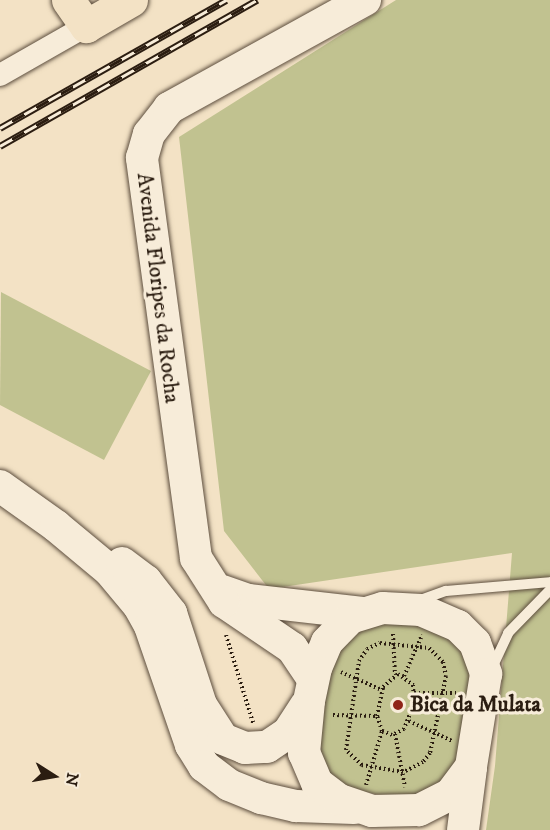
<!DOCTYPE html>
<style>
body{margin:0}
#map{position:relative;width:550px;height:830px;overflow:hidden;background:#f3e2c5;font-family:"IM FELL DW Pica",serif}
div>[style]{position:absolute}
[style*='--x']{left:calc(var(--x)*1px);top:calc(var(--y)*1px);width:calc(var(--w)*1px);rotate:calc(var(--a)*1deg)}
.green>*{inset:0;background:#c1c290}
.path>*{height:4px;margin-top:-2px;transform-origin:0;background:repeating-linear-gradient(90deg,#2b1d11 0 1.5px,transparent 0 4.5px)}
.roads{filter:drop-shadow(0 0 2px #5d4e3e) drop-shadow(0 0 2px #5d4e3e)}
.lane>*{height:10px;margin:-5px;padding:0 5px;transform-origin:5px;border-radius:5px;background:#f7ecd9}
.street>*{height:22px;margin:-11px;padding:0 11px;transform-origin:11px;border-radius:11px;background:#f7ecd9}
.secondary>*{height:32px;margin:-16px;padding:0 16px;transform-origin:16px;border-radius:16px;background:#f7ecd9}
.primary>*{height:33px;margin:-16.5px;padding:0 16.5px;transform-origin:16.5px;border-radius:16.5px;background:#f3e2c5}
.rail>*{height:7px;margin-top:-3.5px;transform-origin:0;background:repeating-linear-gradient(90deg,#f7ecd9 0 14px,#2b1d11 0 28px);box-sizing:border-box;border-block:2px solid #2b1d11}
.dots>*{width:16px;height:16px;translate:-50% -50%;box-sizing:border-box;border:3px solid #f7ecd9;border-radius:50%}
span{translate:-50% -50%;white-space:nowrap;text-align:center;line-height:1.15;-webkit-text-stroke:6px #f7ecd9;paint-order:stroke}
.street-label{font-size:22px;color:#2b1d11}
.poi-label{font-size:22px;color:#2b1d11;font-weight:700}
.left{translate:0 -50%;text-align:left}
.north{position:absolute;left:24px;top:746px;width:60px;height:60px;-webkit-text-stroke:4px #f7ecd9;paint-order:stroke;rotate:101deg;font-size:16px;font-weight:700;line-height:24px;text-align:center;color:#2b1d11}
.north::after{content:'';display:block;margin:auto;width:21px;height:27px;background:#2b1d11;clip-path:polygon(50% 0,100% 100%,50% 72%,0 100%)}
</style>
<div id="map">
<div class="green">
<i style="clip-path:polygon(396px 0,550px 0,550px 830px,486px 830px,495px 766px,512px 553px,269px 589px,224px 531px,179px 137px)"></i>
<i style="clip-path:polygon(1px 292px,151px 371px,104px 460px,0 405px)"></i>
<i style="clip-path:polygon(413px 621px,455px 639px,472px 673px,458px 756px,444px 781px,421px 795px,390px 797px,337px 786px,316px 747px,330px 663px,364px 623px)"></i>
</div>
<div class="path">
<i style="--x:393;--y:634;--w:41;--a:87.2"></i>
<i style="--x:226;--y:635;--w:92;--a:72.9"></i>
<i style="--x:380;--y:643;--w:49;--a:5.8"></i>
<i style="--x:429;--y:648;--w:20;--a:45"></i>
<i style="--x:443;--y:662;--w:14;--a:78"></i>
<i style="--x:446;--y:676;--w:79;--a:101.7"></i>
<i style="--x:430;--y:753;--w:11;--a:128"></i>
<i style="--x:423;--y:762;--w:22;--a:153"></i>
<i style="--x:403;--y:772;--w:42;--a:-170.3"></i>
<i style="--x:362;--y:765;--w:22;--a:-137"></i>
<i style="--x:346;--y:750;--w:90;--a:-81.7"></i>
<i style="--x:359;--y:661;--w:14;--a:-56"></i>
<i style="--x:367;--y:649;--w:14;--a:-25"></i>
<i style="--x:341;--y:672;--w:45;--a:23.7"></i>
<i style="--x:398;--y:674;--w:19;--a:36"></i>
<i style="--x:413;--y:685;--w:18;--a:87"></i>
<i style="--x:414;--y:703;--w:28;--a:111"></i>
<i style="--x:404;--y:729;--w:13;--a:153"></i>
<i style="--x:392;--y:735;--w:11;--a:-158"></i>
<i style="--x:382;--y:731;--w:16;--a:-108"></i>
<i style="--x:377;--y:716;--w:30;--a:-78"></i>
<i style="--x:383;--y:687;--w:20;--a:-41"></i>
<i style="--x:404;--y:676;--w:45;--a:-66.3"></i>
<i style="--x:414;--y:693;--w:44;--a:0"></i>
<i style="--x:333;--y:715;--w:44;--a:1.3"></i>
<i style="--x:409;--y:721;--w:47;--a:24.9"></i>
<i style="--x:395;--y:734;--w:54;--a:79.3"></i>
<i style="--x:366;--y:785;--w:56;--a:-73.5"></i>
</div>
<div class="roads">
<div class="lane">
<i style="--x:415;--y:602;--w:33;--a:-20"></i>
<i style="--x:446;--y:591;--w:104;--a:-4.9"></i>
<i style="--x:492;--y:668;--w:38;--a:-65"></i>
<i style="--x:508;--y:633;--w:60;--a:-45.7"></i>
</div>
<div class="street">
<i style="--x:0;--y:75;--w:99;--a:-29.7"></i>
</div>
<div class="secondary">
<i style="--x:0;--y:486;--w:69;--a:35.5"></i>
<i style="--x:56;--y:526;--w:69;--a:39.7"></i>
<i style="--x:109;--y:570;--w:47;--a:50.2"></i>
<i style="--x:139;--y:606;--w:23;--a:61"></i>
<i style="--x:150;--y:626;--w:126;--a:71"></i>
<i style="--x:191;--y:745;--w:25;--a:58"></i>
<i style="--x:204;--y:766;--w:31;--a:37"></i>
<i style="--x:229;--y:785;--w:35;--a:22"></i>
<i style="--x:261;--y:798;--w:36;--a:13"></i>
<i style="--x:296;--y:806;--w:58;--a:2"></i>
<i style="--x:122;--y:563;--w:30;--a:37"></i>
<i style="--x:146;--y:581;--w:41;--a:52"></i>
<i style="--x:171;--y:613;--w:97;--a:71.9"></i>
<i style="--x:201;--y:705;--w:40;--a:57.1"></i>
<i style="--x:223;--y:739;--w:24;--a:22"></i>
<i style="--x:245;--y:748;--w:22;--a:-3"></i>
<i style="--x:267;--y:747;--w:25;--a:-34"></i>
<i style="--x:288;--y:733;--w:33;--a:-57"></i>
<i style="--x:222;--y:591;--w:28;--a:19"></i>
<i style="--x:248;--y:600;--w:115;--a:6.5"></i>
<i style="--x:383;--y:608;--w:38;--a:3"></i>
<i style="--x:421;--y:610;--w:40;--a:23.4"></i>
<i style="--x:458;--y:626;--w:24;--a:45"></i>
<i style="--x:475;--y:643;--w:33;--a:70"></i>
<i style="--x:486;--y:674;--w:94;--a:99.2"></i>
<i style="--x:471;--y:767;--w:34;--a:127"></i>
<i style="--x:451;--y:794;--w:36;--a:153"></i>
<i style="--x:419;--y:810;--w:47;--a:178.8"></i>
<i style="--x:372;--y:811;--w:36;--a:-161"></i>
<i style="--x:338;--y:799;--w:26;--a:-143"></i>
<i style="--x:317;--y:783;--w:33;--a:-113"></i>
<i style="--x:304;--y:753;--w:52;--a:-84.5"></i>
<i style="--x:309;--y:701;--w:34;--a:-78"></i>
<i style="--x:316;--y:668;--w:28;--a:-67"></i>
<i style="--x:327;--y:642;--w:33;--a:-46"></i>
<i style="--x:350;--y:618;--w:34;--a:-17"></i>
<i style="--x:313;--y:679;--w:37;--a:-124"></i>
<i style="--x:292;--y:648;--w:82;--a:-145.9"></i>
<i style="--x:224;--y:602;--w:52;--a:-122.5"></i>
<i style="--x:196;--y:558;--w:404;--a:-97.7"></i>
<i style="--x:142;--y:158;--w:25;--a:-74"></i>
<i style="--x:149;--y:134;--w:33;--a:-52"></i>
<i style="--x:169;--y:108;--w:224;--a:-28.9"></i>
<i style="--x:463;--y:830;--w:63;--a:-82.6"></i>
</div>
<div class="primary">
<i style="--x:68;--y:0;--w:32;--a:55"></i>
<i style="--x:86;--y:26;--w:52;--a:-30"></i>
</div>
</div>
<div class="rail">
<i style="--x:0;--y:128;--w:260;--a:-29.5"></i>
<i style="--x:0;--y:146;--w:296;--a:-29.6"></i>
</div>
<div class="dots">
<i style="left:398px;top:705px;background:#8f2418"></i>
</div>
<div class="street-label">
<span style="left:158px;top:288px;rotate:83deg">Avenida Floripes da Rocha</span>
</div>
<div class="poi-label">
<span class="left" style="left:410px;top:705px">Bica da Mulata</span>
</div>
<div class="north">N</div>
</div>
